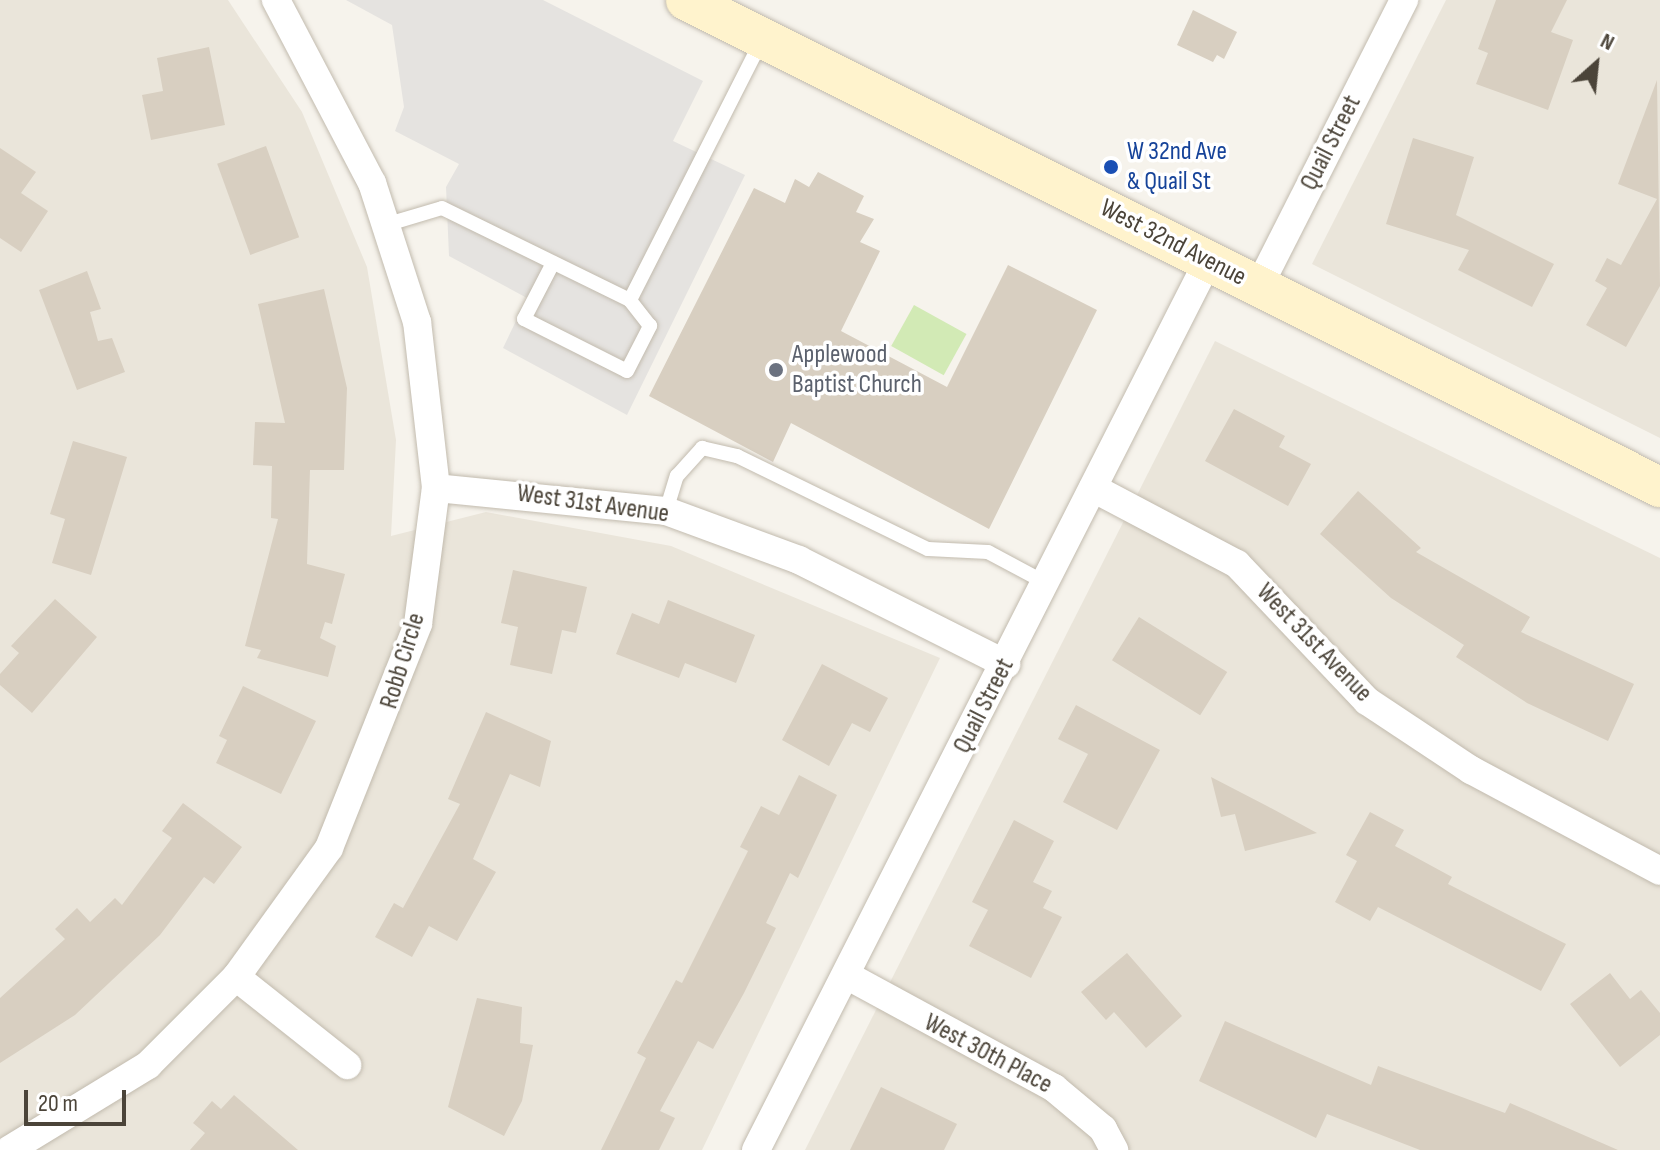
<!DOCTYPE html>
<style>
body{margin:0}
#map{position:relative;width:1660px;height:1150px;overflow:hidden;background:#f6f3ec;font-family:"Sofia Sans Condensed",sans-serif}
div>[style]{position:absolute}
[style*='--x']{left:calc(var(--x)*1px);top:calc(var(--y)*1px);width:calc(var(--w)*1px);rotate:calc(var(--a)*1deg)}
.residential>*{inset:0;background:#eae5da}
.green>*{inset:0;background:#d2eab5;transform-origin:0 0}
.parking>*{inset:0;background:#e5e3e0}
.building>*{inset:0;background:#d8cfc1;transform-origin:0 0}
.roads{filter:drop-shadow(0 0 2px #c2bbae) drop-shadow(0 0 2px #c2bbae)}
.lane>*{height:14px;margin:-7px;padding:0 7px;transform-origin:7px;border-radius:7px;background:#fff}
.street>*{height:28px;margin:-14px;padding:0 14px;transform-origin:14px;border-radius:14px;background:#fff}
.secondary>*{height:40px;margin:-20px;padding:0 20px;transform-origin:20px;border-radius:20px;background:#fff3cd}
.dots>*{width:22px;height:22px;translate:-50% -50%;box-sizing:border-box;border:4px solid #fff;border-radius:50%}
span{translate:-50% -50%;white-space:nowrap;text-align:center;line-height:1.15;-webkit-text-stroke:7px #fff;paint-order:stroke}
.street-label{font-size:26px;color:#4b4439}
.transit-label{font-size:26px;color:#164399}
.left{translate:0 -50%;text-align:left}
.worship-label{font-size:26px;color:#5b616d}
.north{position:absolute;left:1556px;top:24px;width:80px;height:80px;-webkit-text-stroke:6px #fff;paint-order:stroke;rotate:27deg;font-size:22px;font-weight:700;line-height:32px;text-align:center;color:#4b4439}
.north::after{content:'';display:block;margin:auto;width:28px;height:36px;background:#4b4439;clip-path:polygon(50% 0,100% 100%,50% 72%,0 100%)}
.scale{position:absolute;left:24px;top:1090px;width:102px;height:36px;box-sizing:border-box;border:4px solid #4b4439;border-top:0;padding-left:10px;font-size:24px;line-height:28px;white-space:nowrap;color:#4b4439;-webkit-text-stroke:6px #fff;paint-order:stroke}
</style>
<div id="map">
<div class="residential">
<i style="clip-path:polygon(0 0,228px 0,302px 112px,367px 267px,396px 440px,391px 536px,486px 512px,671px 546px,940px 658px,702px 1150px,0 1150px)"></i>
<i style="clip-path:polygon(1446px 0,1660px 0,1660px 438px,1312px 264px)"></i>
<i style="clip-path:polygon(1215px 341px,1660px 558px,1660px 1150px,805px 1150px)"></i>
</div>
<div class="green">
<i style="left:914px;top:305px;width:60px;height:47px;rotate:29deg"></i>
</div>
<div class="parking">
<i style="clip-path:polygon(346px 0,543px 0,703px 81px,673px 141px,745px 175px,627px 415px,503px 348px,527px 298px,449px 256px,446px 187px,459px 164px,395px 131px,404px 107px,392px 25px)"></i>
</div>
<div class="building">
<i style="clip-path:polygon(1496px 0,1567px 0,1551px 32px,1573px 40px,1548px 110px,1476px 84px,1488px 53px,1478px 49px)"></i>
<i style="clip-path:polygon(1193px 10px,1237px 32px,1224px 59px,1217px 55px,1213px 62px,1177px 45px)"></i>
<i style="clip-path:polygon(209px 47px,225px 125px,151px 140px,142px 95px,163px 91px,157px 58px)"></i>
<i style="clip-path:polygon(1657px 80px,1660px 286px,1626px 347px,1586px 325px,1607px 288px,1595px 281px,1607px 258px,1621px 265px,1657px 199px,1618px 184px)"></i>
<i style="clip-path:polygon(1413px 138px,1474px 157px,1456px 215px,1554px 264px,1532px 307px,1458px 270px,1469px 250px,1386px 224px)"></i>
<i style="left:266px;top:146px;width:97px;height:52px;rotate:70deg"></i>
<i style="clip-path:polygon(0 148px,36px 172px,21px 193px,48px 211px,21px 252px,0 238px)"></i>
<i style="clip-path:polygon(818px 172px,864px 196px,856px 212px,874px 219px,860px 242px,880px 251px,841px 331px,947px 387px,1008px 265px,1097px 310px,989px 529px,791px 423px,773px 462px,649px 396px,754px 188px,785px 203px,795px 179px,809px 187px)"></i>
<i style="clip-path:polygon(87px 271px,101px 309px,90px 312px,98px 341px,112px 338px,125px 372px,77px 390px,39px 290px)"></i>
<i style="clip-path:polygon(324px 289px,347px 388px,344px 470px,310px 470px,307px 564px,345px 574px,332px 624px,325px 622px,320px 638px,336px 646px,328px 677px,257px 658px,261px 650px,245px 646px,278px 519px,271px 518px,272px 466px,253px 465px,255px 422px,285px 423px,258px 304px)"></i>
<i style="clip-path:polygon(1234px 409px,1285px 436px,1279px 447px,1311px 464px,1288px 506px,1205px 461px)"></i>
<i style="clip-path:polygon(73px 441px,127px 457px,91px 575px,52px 563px,65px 519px,50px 514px)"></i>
<i style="clip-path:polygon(1358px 491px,1421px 548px,1416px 552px,1530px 617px,1521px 632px,1634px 684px,1608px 741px,1527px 703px,1456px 657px,1464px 645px,1391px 598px,1320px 534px)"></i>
<i style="clip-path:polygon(513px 570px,587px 587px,576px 633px,562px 630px,552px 674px,510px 665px,518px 627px,501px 623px)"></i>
<i style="clip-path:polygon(55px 599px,97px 637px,32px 713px,0 685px,0 674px,19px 653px,11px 646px)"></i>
<i style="clip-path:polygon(668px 600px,755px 635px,736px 683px,685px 663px,679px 678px,616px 654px,632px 613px,659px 624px)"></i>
<i style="left:1139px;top:617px;width:104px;height:51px;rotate:32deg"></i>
<i style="clip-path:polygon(822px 664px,888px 698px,870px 732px,852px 723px,829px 766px,782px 740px)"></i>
<i style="clip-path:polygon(243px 686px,316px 721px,281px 794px,216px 763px,227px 740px,219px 736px)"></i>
<i style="clip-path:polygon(1076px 705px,1160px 750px,1117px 830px,1063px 802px,1088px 754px,1058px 739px)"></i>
<i style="clip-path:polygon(486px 712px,551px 741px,540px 787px,510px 774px,473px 859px,496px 872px,457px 941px,429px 926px,412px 957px,375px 937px,394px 903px,403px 908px,460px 804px,448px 799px)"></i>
<i style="clip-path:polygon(799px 775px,837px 795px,798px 878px,790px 873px,766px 923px,776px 928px,744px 993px,713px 1049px,698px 1041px,660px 1111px,675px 1118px,659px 1150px,601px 1150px,646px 1058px,637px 1053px,676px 980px,682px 983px,748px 851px,740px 847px,761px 806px,779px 815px)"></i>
<i style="clip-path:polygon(1211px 777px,1267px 806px,1317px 833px,1245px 851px,1235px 814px,1221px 817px)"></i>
<i style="clip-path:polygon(183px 803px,242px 847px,214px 884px,204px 877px,160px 935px,75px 1015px,0 1063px,0 998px,65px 939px,55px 929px,77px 908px,90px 922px,115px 898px,122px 905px,172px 838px,162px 831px)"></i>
<i style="clip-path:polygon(1370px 812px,1404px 830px,1395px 846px,1452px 877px,1448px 884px,1566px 944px,1541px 991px,1378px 907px,1370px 921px,1335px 902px,1357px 861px,1346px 855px)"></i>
<i style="clip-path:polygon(1014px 820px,1054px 841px,1033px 882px,1052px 891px,1043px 908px,1062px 917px,1031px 978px,969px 946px,988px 910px,972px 902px)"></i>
<i style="clip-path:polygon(1127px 953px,1182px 1016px,1146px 1048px,1114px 1012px,1106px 1020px,1081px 992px)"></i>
<i style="clip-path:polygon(1610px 973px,1630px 999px,1641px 990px,1660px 1013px,1660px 1035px,1620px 1067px,1570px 1004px)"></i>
<i style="clip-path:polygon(477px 998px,522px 1007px,520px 1043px,533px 1045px,522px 1101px,504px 1136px,448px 1107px)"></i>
<i style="clip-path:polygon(1225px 1021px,1371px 1085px,1378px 1066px,1505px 1113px,1510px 1103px,1618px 1150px,1420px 1150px,1327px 1114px,1316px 1138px,1199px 1081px)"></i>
<i style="clip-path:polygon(881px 1087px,957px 1124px,944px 1150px,850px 1150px)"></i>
<i style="clip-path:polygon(234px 1095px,298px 1150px,190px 1150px,205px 1133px,193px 1123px,212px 1101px,221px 1109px)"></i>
</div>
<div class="roads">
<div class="lane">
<i style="--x:385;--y:225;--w:59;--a:-16.6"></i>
<i style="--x:442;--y:208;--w:209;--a:26.1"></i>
<i style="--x:630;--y:300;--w:292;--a:-63.1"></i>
<i style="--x:553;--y:263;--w:63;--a:117.4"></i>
<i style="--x:524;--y:319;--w:115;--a:26.8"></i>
<i style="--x:627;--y:371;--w:51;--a:-62.9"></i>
<i style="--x:650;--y:326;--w:33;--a:-128"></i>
<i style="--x:666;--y:511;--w:37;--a:-73"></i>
<i style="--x:677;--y:476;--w:38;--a:-48"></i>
<i style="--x:702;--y:448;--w:36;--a:13"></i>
<i style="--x:737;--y:456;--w:212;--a:26"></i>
<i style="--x:928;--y:549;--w:60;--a:2.9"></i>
<i style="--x:988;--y:552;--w:66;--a:28.1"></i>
</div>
<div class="street">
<i style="--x:1259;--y:286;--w:321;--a:-63.1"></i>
<i style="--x:436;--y:488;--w:231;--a:5.7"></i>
<i style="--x:666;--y:511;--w:142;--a:20.2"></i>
<i style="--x:799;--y:560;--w:232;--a:26.7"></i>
<i style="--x:1093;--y:488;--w:163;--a:27.8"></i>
<i style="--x:1237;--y:564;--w:189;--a:46.5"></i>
<i style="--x:1367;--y:701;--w:125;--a:33.6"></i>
<i style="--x:1471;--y:770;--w:214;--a:28.1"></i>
<i style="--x:846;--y:975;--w:237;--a:28.5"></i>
<i style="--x:1054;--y:1088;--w:64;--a:39.9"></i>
<i style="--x:1103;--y:1129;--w:24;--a:62"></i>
<i style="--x:236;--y:977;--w:142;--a:38.4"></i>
<i style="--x:9;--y:1150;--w:163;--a:-31.4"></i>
<i style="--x:148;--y:1065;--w:124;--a:-45"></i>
<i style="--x:236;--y:977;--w:159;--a:-54.2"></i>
<i style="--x:329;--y:848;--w:241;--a:-68.3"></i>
<i style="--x:418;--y:624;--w:137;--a:-82.5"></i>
<i style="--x:436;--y:488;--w:167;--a:-96.5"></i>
<i style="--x:417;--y:322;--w:146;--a:-107.9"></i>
<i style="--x:372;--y:183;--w:207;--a:-117.7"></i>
<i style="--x:756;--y:1150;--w:997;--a:-63.05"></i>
</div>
<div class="secondary">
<i style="--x:686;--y:0;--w:1089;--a:26.57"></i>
</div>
</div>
<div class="dots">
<i style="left:1111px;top:167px;background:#1a4fb4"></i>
<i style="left:776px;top:370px;background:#6b7280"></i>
</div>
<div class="street-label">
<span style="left:1331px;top:143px;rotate:-63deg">Quail Street</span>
<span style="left:1173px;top:243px;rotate:27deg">West 32nd Avenue</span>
<span style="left:593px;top:504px;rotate:8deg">West 31st Avenue</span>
<span style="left:1314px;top:643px;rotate:46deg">West 31st Avenue</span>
<span style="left:403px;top:661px;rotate:-73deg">Robb Circle</span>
<span style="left:984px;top:706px;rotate:-63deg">Quail Street</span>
<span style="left:988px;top:1054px;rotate:28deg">West 30th Place</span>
</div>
<div class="transit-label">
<span class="left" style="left:1127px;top:167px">W 32nd Ave<br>&amp; Quail St</span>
</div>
<div class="worship-label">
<span class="left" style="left:792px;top:370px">Applewood<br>Baptist Church</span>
</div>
<div class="north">N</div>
<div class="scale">20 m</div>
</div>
